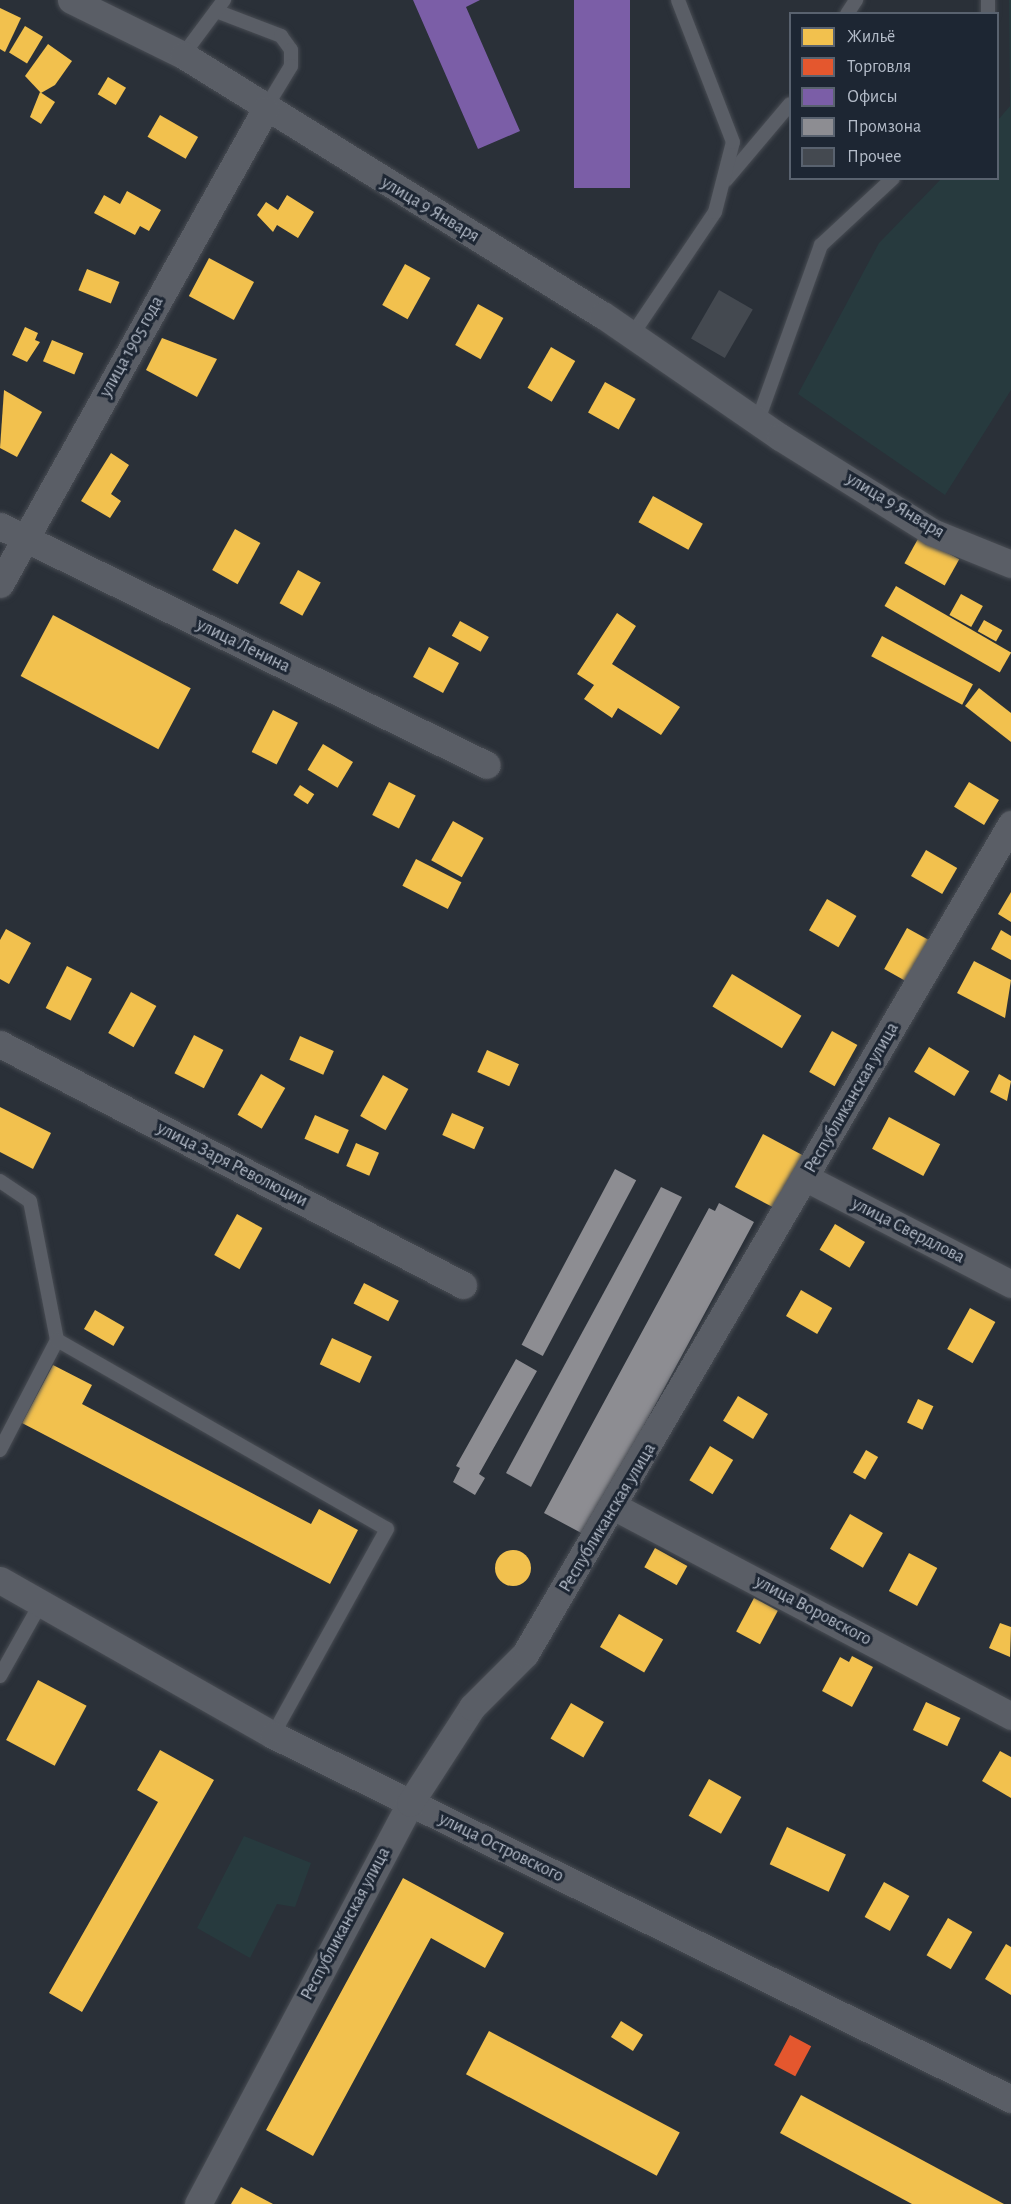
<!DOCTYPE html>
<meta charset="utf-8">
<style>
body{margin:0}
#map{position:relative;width:1011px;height:2204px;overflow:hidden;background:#2a3038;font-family:"Alegreya Sans",sans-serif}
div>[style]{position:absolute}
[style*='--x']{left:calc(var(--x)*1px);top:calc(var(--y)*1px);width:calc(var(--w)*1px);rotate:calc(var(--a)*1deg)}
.green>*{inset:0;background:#273a3e}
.homes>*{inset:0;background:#f2c14e;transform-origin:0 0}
.round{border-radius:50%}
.shops>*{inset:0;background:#e4572e;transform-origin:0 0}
.offices>*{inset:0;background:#7b5ea7;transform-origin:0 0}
.industry>*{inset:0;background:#8d8d92;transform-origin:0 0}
.building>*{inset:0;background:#444950;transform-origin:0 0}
.roads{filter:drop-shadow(0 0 2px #484c53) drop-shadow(0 0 2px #484c53)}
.service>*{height:14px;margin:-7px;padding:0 7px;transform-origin:7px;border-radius:7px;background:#5a5e66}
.minor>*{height:27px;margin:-13.5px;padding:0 13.5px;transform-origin:13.5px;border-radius:13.5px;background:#5a5e66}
span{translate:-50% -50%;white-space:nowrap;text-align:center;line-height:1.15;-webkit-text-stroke:6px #1d2633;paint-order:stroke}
.street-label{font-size:18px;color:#b4bcc9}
.legend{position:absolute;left:789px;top:12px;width:210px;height:168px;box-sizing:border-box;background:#1d2633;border:2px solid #59626f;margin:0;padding:8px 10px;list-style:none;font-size:18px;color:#b4bcc9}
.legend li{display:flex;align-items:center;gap:12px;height:30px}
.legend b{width:30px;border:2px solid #59626f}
</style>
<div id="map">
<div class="green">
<i style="clip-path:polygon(1009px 0,1011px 0,1011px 390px,945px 495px,798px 394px,879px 243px,941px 179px,998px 178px,998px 120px,1010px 106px)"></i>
<i style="clip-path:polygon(244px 1836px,311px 1863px,295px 1907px,277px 1904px,250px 1958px,197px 1928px)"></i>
</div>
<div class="homes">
<i style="clip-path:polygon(0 8px,21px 18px,5px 52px,0 49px)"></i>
<i style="left:25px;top:26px;width:21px;height:31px;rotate:31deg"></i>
<i style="clip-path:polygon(48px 44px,72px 61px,55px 85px,41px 93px,25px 76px)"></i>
<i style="left:108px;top:77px;width:21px;height:20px;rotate:31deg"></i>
<i style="clip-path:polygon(40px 92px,55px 102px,41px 124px,30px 117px)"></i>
<i style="left:160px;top:115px;width:44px;height:25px;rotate:30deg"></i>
<i style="clip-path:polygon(127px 191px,161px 210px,149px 231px,140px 226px,135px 235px,94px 213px,104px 195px,120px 204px)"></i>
<i style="clip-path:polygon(287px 195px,314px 212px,298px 238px,277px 225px,273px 232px,257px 215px,266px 202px,278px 210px)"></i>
<i style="left:209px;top:258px;width:51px;height:43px;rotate:28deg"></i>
<i style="left:405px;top:264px;width:29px;height:47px;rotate:29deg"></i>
<i style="left:87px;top:269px;width:35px;height:23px;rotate:22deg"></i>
<i style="left:478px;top:304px;width:29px;height:47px;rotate:29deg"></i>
<i style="clip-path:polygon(25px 327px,38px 333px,35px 340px,40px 342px,27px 362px,12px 355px)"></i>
<i style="clip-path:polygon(162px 338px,217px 359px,197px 397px,146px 370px)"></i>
<i style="left:52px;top:340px;width:34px;height:23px;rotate:23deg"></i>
<i style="left:551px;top:347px;width:28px;height:47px;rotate:30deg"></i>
<i style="left:605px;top:382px;width:35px;height:35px;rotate:29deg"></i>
<i style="clip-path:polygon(4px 390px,42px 412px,17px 457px,0 448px)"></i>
<i style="clip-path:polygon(111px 453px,129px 465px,111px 494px,121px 501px,110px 518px,81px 501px)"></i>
<i style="left:653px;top:496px;width:57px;height:30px;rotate:29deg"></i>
<i style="left:235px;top:529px;width:29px;height:47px;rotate:29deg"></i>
<i style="left:919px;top:537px;width:46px;height:30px;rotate:29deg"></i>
<i style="left:298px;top:570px;width:26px;height:38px;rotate:29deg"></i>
<i style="left:896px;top:586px;width:133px;height:23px;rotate:30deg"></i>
<i style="left:961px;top:594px;width:25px;height:24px;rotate:29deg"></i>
<i style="clip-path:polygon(617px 613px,636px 626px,612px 664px,680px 707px,661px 735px,618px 708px,612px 718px,584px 699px,594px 685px,577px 674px)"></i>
<i style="left:53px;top:615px;width:156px;height:69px;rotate:28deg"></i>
<i style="left:984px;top:620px;width:21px;height:13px;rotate:29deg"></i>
<i style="left:460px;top:621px;width:33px;height:17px;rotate:29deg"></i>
<i style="left:882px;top:636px;width:103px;height:23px;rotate:28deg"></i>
<i style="left:429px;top:647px;width:34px;height:34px;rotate:28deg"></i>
<i style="clip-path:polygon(979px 688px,1011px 713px,1011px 742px,965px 706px)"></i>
<i style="left:273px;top:710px;width:28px;height:47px;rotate:27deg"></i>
<i style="left:323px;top:744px;width:35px;height:30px;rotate:31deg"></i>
<i style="left:389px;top:782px;width:30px;height:37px;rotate:27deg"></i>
<i style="left:969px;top:782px;width:35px;height:29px;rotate:31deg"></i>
<i style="left:300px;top:785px;width:17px;height:12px;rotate:33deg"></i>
<i style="left:453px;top:821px;width:35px;height:45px;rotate:29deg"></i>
<i style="left:926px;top:850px;width:36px;height:30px;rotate:30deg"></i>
<i style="left:416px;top:859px;width:51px;height:30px;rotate:27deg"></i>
<i style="clip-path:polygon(1011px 892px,1011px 922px,998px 914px)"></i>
<i style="left:827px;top:899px;width:34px;height:36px;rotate:30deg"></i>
<i style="left:907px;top:928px;width:29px;height:47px;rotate:29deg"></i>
<i style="clip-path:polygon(6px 929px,31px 943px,9px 984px,0 979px,0 940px)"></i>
<i style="clip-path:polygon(1001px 930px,1011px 936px,1011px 960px,991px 949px)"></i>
<i style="clip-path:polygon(974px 961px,1011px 980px,1005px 1018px,957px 993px)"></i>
<i style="left:67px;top:966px;width:28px;height:47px;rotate:27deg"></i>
<i style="left:732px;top:974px;width:81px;height:38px;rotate:31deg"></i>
<i style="left:131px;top:992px;width:29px;height:47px;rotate:29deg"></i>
<i style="left:832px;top:1031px;width:29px;height:47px;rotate:29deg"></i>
<i style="left:194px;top:1035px;width:33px;height:43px;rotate:27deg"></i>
<i style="left:300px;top:1036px;width:37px;height:26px;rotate:24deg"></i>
<i style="left:929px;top:1047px;width:47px;height:29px;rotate:31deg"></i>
<i style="left:487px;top:1050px;width:35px;height:24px;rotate:24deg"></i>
<i style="left:261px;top:1074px;width:28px;height:47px;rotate:30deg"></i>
<i style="clip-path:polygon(999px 1074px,1011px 1081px,1007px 1101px,990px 1092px)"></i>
<i style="left:383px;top:1075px;width:29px;height:47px;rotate:29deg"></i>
<i style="clip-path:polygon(0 1107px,51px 1133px,33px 1169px,0 1152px)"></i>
<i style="left:452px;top:1113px;width:35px;height:24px;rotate:24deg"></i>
<i style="left:315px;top:1115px;width:37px;height:26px;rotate:24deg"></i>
<i style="left:889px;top:1117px;width:58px;height:36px;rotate:28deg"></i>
<i style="left:763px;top:1134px;width:45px;height:60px;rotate:28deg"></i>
<i style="left:356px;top:1143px;width:25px;height:25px;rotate:23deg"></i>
<i style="left:237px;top:1214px;width:29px;height:47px;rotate:29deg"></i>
<i style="left:835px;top:1224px;width:35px;height:30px;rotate:31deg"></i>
<i style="left:364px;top:1283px;width:39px;height:23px;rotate:27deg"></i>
<i style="left:801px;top:1290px;width:36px;height:30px;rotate:30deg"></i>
<i style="left:970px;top:1308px;width:29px;height:47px;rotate:29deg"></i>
<i style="left:95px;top:1310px;width:34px;height:22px;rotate:30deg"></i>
<i style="left:332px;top:1338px;width:44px;height:29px;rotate:25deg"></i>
<i style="clip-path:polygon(53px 1365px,92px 1385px,82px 1404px,311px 1524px,319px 1509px,358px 1530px,330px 1584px,22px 1423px)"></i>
<i style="left:738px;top:1396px;width:35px;height:29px;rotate:31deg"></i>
<i style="left:918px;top:1399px;width:17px;height:26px;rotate:25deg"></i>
<i style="left:710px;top:1446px;width:27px;height:40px;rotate:31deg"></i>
<i style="left:866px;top:1450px;width:14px;height:26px;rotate:30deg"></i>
<i style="left:850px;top:1514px;width:38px;height:40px;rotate:30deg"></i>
<i style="left:655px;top:1548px;width:37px;height:22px;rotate:29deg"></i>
<i class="round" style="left:495px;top:1550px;width:36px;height:36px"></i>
<i style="left:909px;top:1553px;width:32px;height:43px;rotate:28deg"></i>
<i style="left:754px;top:1598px;width:27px;height:38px;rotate:28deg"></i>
<i style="left:619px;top:1614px;width:51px;height:38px;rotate:30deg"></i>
<i style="clip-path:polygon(1000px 1623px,1011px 1627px,1010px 1657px,989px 1648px)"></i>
<i style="clip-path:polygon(852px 1656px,873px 1667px,852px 1707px,822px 1691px,840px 1657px,849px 1662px)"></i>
<i style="left:38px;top:1680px;width:55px;height:68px;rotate:28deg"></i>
<i style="left:926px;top:1702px;width:38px;height:31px;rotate:25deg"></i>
<i style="left:571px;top:1703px;width:38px;height:41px;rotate:30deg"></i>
<i style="clip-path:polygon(160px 1750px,214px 1780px,82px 2012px,49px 1993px,158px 1802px,137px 1790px)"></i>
<i style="clip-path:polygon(1000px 1751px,1011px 1757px,1011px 1798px,982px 1781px)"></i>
<i style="left:709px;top:1779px;width:37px;height:42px;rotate:29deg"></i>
<i style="left:787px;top:1827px;width:65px;height:41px;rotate:25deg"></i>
<i style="clip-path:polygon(403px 1878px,504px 1933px,485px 1968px,431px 1938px,313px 2156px,266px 2130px)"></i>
<i style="left:884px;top:1882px;width:29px;height:40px;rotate:29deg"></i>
<i style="left:948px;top:1918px;width:28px;height:43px;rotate:30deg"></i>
<i style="clip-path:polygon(1006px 1944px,1011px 1947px,1011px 1995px,985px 1979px)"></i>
<i style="left:621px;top:2021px;width:26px;height:19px;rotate:32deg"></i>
<i style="left:489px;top:2031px;width:216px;height:49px;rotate:28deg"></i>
<i style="clip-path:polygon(801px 2095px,1004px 2204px,912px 2204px,780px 2133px)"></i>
<i style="clip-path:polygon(241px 2187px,273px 2204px,231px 2204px)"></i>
</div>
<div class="shops">
<i style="left:790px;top:2035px;width:24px;height:34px;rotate:28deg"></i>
</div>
<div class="offices">
<i style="clip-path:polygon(413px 0,480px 0,466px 7px,520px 131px,478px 149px)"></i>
<i style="left:574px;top:0;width:56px;height:188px"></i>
</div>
<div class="industry">
<i style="left:615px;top:1169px;width:24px;height:199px;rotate:28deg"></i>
<i style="clip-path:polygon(661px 1187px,682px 1197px,531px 1487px,506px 1473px)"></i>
<i style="clip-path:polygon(719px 1203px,754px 1222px,585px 1535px,544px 1513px,709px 1208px,715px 1211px)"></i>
<i style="clip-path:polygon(516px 1359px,537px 1371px,479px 1474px,485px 1478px,475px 1495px,453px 1482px,460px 1468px,456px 1466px)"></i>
</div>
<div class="building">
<i style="left:719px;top:290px;width:39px;height:56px;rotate:30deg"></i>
</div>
<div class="roads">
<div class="service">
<i style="--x:216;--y:11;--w:70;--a:21"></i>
<i style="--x:281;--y:36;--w:17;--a:54"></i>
<i style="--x:291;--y:50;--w:16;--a:90"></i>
<i style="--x:291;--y:66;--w:50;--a:121.2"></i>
<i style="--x:847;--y:14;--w:17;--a:-57"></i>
<i style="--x:988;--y:14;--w:14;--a:-90"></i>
<i style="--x:183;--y:55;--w:69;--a:-53.3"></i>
<i style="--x:726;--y:180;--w:99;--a:-49.9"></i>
<i style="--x:632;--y:335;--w:148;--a:-56"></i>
<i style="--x:715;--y:212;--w:72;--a:-75.6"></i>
<i style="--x:733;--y:142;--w:152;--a:-111.2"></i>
<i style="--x:758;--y:420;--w:186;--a:-70.2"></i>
<i style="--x:821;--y:245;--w:98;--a:-42.9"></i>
<i style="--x:0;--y:1181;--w:36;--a:34"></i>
<i style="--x:30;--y:1201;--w:142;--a:79"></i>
<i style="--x:0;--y:1450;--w:124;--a:-62.6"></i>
<i style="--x:57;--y:1340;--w:380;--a:29.8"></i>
<i style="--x:387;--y:1529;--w:235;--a:119"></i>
<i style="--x:0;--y:1676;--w:84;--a:-60.7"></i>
</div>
<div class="minor">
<i style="--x:71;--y:0;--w:125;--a:26.2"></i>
<i style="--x:183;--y:55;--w:494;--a:31.8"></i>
<i style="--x:603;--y:315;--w:215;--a:34.6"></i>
<i style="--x:780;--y:437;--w:179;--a:32"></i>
<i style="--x:932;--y:532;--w:85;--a:22.1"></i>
<i style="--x:0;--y:526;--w:542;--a:26.14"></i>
<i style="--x:0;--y:584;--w:543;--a:-60.79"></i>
<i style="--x:0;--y:1044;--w:522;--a:27.5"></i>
<i style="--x:806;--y:1178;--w:231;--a:27.3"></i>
<i style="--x:615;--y:1507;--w:448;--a:27.8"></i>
<i style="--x:0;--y:1580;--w:314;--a:29.6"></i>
<i style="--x:273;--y:1735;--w:823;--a:26.25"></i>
<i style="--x:198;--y:2204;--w:454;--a:-62.1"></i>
<i style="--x:410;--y:1803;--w:114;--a:-57.1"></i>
<i style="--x:472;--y:1707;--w:75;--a:-45"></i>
<i style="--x:525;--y:1654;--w:962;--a:-59.65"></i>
</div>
</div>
<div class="street-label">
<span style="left:430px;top:210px;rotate:31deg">улица 9 Января</span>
<span style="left:132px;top:347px;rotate:-61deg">улица 1905 года</span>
<span style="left:895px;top:506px;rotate:31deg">улица 9 Января</span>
<span style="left:243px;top:646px;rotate:26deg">улица Ленина</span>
<span style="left:852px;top:1098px;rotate:-60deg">Республиканская улица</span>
<span style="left:232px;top:1165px;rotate:27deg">улица Заря Революции</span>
<span style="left:908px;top:1231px;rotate:27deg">улица Свердлова</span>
<span style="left:608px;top:1518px;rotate:-59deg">Республиканская улица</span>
<span style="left:813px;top:1611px;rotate:28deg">улица Воровского</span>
<span style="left:501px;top:1848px;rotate:26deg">улица Островского</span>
<span style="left:346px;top:1924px;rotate:-62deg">Республиканская улица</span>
</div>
<ul class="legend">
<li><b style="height:16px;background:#f2c14e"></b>Жильё</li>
<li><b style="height:16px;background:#e4572e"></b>Торговля</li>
<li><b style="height:16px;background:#7b5ea7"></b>Офисы</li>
<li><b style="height:16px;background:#8d8d92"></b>Промзона</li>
<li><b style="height:16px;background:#444950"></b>Прочее</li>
</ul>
</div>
